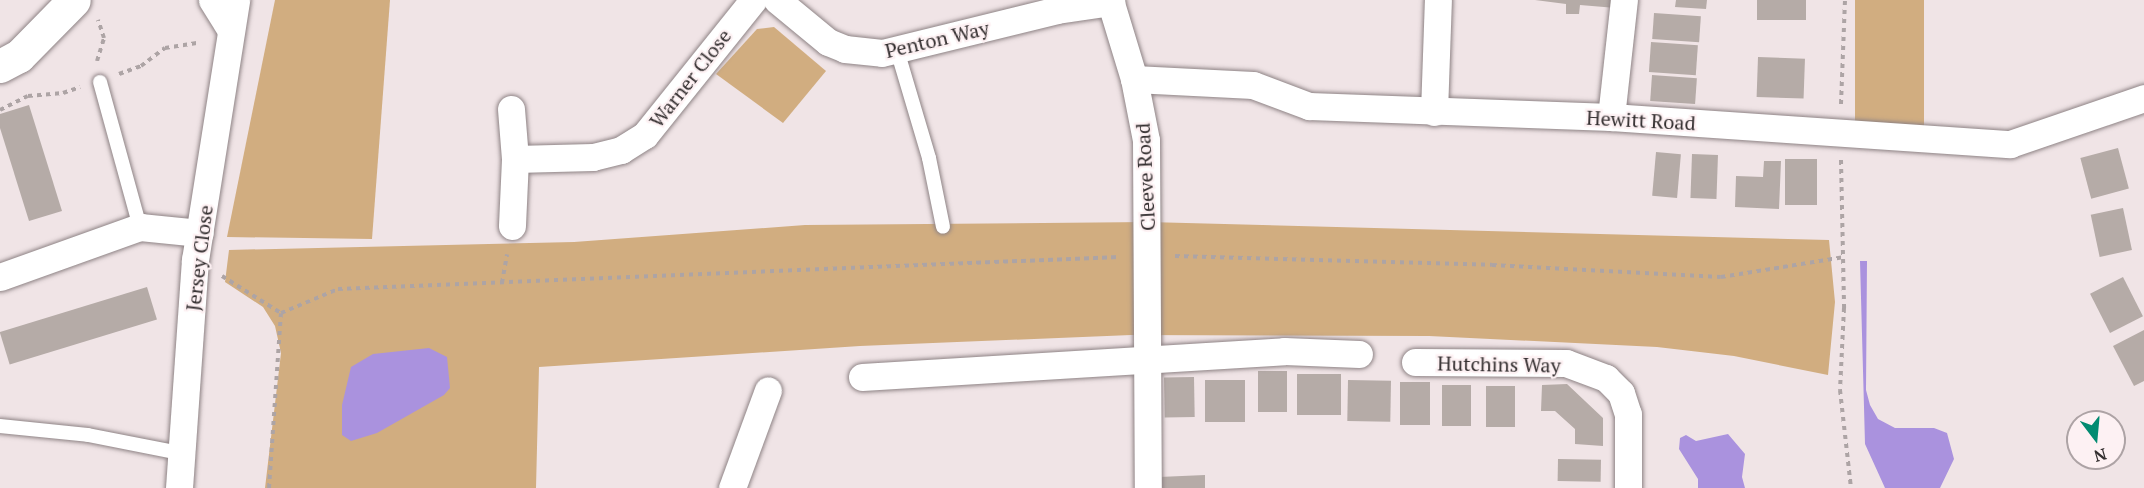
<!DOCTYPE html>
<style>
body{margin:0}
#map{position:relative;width:2144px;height:488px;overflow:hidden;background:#f0e4e6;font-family:"PT Serif",serif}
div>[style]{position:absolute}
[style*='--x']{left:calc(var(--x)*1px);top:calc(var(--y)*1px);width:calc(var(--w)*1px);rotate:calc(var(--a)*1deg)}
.green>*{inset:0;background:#d1ad80;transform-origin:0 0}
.water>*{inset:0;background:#aa92de}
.building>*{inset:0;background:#b5aba7;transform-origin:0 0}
.path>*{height:4px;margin-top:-2px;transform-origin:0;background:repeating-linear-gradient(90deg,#ada4a5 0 4.5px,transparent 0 9px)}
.roads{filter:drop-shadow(0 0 2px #8e8385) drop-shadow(0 0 2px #8e8385)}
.lane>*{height:14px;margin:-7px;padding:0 7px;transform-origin:7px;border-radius:7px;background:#fff}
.street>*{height:27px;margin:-13.5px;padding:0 13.5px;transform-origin:13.5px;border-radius:13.5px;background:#fff}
.secondary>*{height:33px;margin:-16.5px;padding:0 16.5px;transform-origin:16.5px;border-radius:16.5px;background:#fff}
span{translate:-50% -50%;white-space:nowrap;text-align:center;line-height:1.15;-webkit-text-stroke:4.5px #fdf1f3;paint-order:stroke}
.street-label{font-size:20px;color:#342f30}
.north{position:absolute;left:2066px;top:410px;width:60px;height:60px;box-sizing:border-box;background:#fdf1f3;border:2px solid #ada3a5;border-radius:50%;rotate:164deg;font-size:16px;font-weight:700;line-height:24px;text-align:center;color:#342f30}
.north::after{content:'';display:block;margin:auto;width:21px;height:27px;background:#028b71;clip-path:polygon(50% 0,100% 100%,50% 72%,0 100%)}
</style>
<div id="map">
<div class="green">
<i style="clip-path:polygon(275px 0,390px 0,372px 239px,227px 237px)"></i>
<i style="left:1855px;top:0;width:69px;height:141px"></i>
<i style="clip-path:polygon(774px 27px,826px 71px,783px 123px,716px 74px,757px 29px)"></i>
<i style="clip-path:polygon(1148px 222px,1829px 240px,1835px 302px,1828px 375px,1734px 356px,1657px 347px,1429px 336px,1131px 335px,860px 346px,539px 367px,536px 488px,265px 488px,281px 353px,275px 326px,263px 307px,225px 282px,229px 250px,574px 242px,805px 225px)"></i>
</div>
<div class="water">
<i style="clip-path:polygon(1860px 261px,1867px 261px,1866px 390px,1870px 405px,1878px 419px,1895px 428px,1934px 428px,1947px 433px,1954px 459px,1940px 488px,1885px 488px,1865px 444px)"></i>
<i style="clip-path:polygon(429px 348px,447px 357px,450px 388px,444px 395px,377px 433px,351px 441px,342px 435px,342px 405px,351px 367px,373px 354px)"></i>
<i style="clip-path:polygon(1728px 434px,1745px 454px,1742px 477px,1745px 488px,1698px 488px,1698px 479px,1679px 449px,1680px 438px,1686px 435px,1696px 441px)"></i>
</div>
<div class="building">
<i style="clip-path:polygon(1535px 0,1616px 0,1616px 8px,1580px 5px,1579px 14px,1566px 14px,1566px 4px)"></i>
<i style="clip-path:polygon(1676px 0,1707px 0,1706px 9px,1675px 7px)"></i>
<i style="left:1757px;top:0;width:49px;height:20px"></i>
<i style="left:1654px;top:13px;width:47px;height:26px;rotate:4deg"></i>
<i style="left:1651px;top:42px;width:47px;height:30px;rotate:4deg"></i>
<i style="left:1758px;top:57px;width:47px;height:40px;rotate:2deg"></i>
<i style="left:1652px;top:75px;width:45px;height:26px;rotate:4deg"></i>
<i style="clip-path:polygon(29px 105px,62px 211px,29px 221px,0 128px,0 114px)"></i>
<i style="left:2118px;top:148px;width:42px;height:39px;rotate:75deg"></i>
<i style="left:1656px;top:152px;width:25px;height:44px;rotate:5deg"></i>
<i style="left:1692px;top:154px;width:26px;height:44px;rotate:2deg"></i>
<i style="left:1785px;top:159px;width:32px;height:46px"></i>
<i style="clip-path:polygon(1764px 161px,1781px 161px,1779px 209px,1735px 207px,1736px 176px,1763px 177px)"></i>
<i style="left:2123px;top:208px;width:43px;height:33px;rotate:78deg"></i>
<i style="left:2123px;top:277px;width:44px;height:37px;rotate:63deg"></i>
<i style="left:147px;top:287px;width:34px;height:154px;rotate:73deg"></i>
<i style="clip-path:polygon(2144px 330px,2144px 381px,2134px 386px,2113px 346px)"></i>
<i style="left:1258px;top:371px;width:29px;height:41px"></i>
<i style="left:1297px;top:374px;width:44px;height:41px"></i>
<i style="left:1194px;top:377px;width:40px;height:30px;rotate:89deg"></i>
<i style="left:1245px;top:380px;width:42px;height:40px;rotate:90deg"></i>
<i style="left:1348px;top:380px;width:43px;height:41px;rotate:1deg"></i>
<i style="left:1430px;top:382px;width:43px;height:30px;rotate:90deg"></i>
<i style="clip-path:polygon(1567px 384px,1603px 418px,1603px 446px,1575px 444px,1575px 429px,1555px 411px,1541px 411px,1542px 385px)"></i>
<i style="left:1442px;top:385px;width:29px;height:41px"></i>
<i style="left:1486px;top:386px;width:29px;height:41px"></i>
<i style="left:1558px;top:459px;width:43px;height:22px;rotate:1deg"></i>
<i style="clip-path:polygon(1205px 475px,1205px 488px,1159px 488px,1159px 477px)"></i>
</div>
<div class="path">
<i style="--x:97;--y:61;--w:24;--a:-73"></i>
<i style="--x:104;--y:38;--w:19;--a:-108"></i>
<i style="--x:119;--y:74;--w:23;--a:-20"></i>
<i style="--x:141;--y:66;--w:30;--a:-37"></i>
<i style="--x:165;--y:48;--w:32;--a:-9"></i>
<i style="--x:1841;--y:104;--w:104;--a:-87.8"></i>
<i style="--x:0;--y:110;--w:31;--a:-27"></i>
<i style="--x:28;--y:96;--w:35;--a:-5"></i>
<i style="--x:63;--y:93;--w:18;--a:-19"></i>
<i style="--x:1841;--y:160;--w:148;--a:88.8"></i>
<i style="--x:1844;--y:308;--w:82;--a:92.8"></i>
<i style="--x:1840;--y:390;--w:99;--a:83.6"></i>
<i style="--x:1175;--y:256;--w:317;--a:1.6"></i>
<i style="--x:1492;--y:265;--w:229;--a:3"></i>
<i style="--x:1721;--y:277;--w:125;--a:-9.2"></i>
<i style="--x:222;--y:276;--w:70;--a:32.1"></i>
<i style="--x:281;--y:313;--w:62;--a:-22.8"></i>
<i style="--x:338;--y:289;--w:782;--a:-2.35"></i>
<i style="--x:502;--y:283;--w:29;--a:-80"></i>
<i style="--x:269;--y:488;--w:175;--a:-86.1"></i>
</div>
<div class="roads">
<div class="lane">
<i style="--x:897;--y:50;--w:113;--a:73.5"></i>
<i style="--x:929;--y:158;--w:70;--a:78.5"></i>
<i style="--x:100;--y:82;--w:150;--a:74.6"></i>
<i style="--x:0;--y:426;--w:88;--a:5.8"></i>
<i style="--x:88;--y:435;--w:94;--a:11.1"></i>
</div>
<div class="street">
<i style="--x:212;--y:0;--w:34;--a:58"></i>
<i style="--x:777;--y:0;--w:66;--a:39.5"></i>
<i style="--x:828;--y:42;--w:18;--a:22"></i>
<i style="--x:845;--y:49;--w:37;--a:6"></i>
<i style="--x:882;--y:53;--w:180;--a:-13.8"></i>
<i style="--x:1057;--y:10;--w:55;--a:-8.4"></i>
<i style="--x:1110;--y:0;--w:83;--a:73.1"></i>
<i style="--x:1134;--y:79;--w:62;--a:78.9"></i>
<i style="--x:1146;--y:140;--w:348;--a:89.7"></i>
<i style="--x:1134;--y:79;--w:119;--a:2.9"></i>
<i style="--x:1253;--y:85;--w:60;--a:20.6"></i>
<i style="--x:1309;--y:106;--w:302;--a:2.1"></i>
<i style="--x:1611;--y:117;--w:400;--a:3.9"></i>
<i style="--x:2010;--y:144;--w:142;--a:-18.9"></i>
<i style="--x:511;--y:109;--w:50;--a:85.4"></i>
<i style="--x:515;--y:159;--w:67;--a:92.6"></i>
<i style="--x:1434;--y:112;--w:112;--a:-88"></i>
<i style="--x:1611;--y:117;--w:118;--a:-83.7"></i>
<i style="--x:515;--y:159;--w:78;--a:-1.5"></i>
<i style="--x:593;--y:157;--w:29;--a:-14"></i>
<i style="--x:621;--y:150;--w:28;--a:-32"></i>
<i style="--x:645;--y:135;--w:173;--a:-51.3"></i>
<i style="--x:0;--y:277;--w:149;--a:-19.7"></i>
<i style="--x:140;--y:227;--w:60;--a:5.7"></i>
<i style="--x:1415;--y:362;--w:151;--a:0.4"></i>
<i style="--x:1566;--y:363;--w:43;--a:20.6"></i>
<i style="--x:1606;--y:378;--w:21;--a:45"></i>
<i style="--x:1621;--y:393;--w:22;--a:72"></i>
<i style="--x:1628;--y:414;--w:74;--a:90"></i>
<i style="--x:862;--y:377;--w:423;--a:-3.5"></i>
<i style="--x:1284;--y:351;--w:75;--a:2.3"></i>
<i style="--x:179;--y:488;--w:229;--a:-86"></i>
<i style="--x:195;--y:260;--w:263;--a:-81"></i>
<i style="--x:732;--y:488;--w:104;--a:-69.8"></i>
</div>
<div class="secondary">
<i style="--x:0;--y:66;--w:21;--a:-28"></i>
<i style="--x:19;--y:56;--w:78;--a:-45.5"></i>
</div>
</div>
<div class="street-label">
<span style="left:937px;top:39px;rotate:-13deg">Penton Way</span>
<span style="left:690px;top:78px;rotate:-52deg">Warner Close</span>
<span style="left:1641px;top:120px;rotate:3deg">Hewitt Road</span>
<span style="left:1145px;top:177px;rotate:-93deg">Cleeve Road</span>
<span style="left:199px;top:258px;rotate:-83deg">Jersey Close</span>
<span style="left:1499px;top:364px;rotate:1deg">Hutchins Way</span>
</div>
<div class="north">N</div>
</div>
